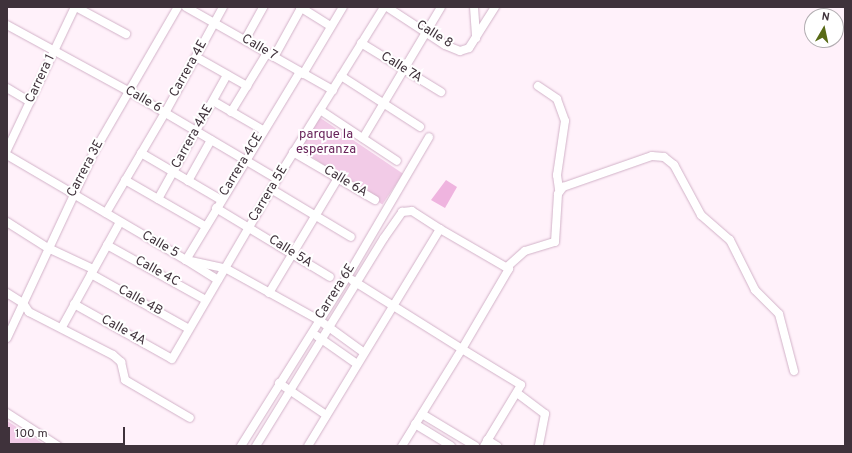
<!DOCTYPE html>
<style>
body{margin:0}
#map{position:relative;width:852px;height:453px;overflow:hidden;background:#fff1fa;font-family:Overpass,sans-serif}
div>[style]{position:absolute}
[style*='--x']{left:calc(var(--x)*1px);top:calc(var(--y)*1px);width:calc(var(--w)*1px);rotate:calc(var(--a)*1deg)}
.green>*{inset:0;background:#f2cbe7;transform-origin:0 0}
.water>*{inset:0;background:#efb4df}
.roads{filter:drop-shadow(0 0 1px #d2b2c8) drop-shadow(0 0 1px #d2b2c8)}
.minor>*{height:8px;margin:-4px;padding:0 4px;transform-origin:4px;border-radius:4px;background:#fff}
span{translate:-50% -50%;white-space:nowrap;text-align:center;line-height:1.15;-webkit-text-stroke:4px #fff;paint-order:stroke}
.street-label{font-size:13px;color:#3f323b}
.park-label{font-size:13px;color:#68245a}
.frame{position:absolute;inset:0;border:8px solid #3f323b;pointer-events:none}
.north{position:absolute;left:804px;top:8px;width:40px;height:40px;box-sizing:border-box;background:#fff;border:1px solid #b2adb1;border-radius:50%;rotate:9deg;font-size:11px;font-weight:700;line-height:16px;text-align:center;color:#3f323b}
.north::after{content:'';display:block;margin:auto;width:14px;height:18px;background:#586a16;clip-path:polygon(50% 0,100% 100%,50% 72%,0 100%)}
.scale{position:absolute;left:8px;top:427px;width:117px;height:18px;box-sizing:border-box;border:2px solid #3f323b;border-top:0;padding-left:5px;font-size:12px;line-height:14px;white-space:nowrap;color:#3f323b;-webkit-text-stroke:3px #fff;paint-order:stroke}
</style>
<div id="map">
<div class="green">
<i style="left:316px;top:115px;width:105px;height:37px;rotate:34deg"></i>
<i style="clip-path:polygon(7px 421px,47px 446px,7px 446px)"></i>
</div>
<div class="water">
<i style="clip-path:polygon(446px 180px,457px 187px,445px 208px,431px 200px)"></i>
</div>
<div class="roads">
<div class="minor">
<i style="--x:76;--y:7;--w:57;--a:28.4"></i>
<i style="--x:186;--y:7;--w:169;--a:29.5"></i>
<i style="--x:300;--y:7;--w:36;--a:32"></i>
<i style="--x:387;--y:7;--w:69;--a:33.2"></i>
<i style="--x:445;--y:45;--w:16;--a:22"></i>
<i style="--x:460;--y:51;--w:9;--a:-18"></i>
<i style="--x:469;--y:48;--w:49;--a:-57.6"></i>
<i style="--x:474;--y:7;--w:31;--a:86"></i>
<i style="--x:7;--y:25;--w:140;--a:28.6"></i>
<i style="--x:130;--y:92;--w:171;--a:30.6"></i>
<i style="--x:245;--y:40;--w:38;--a:-61"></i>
<i style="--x:361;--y:43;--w:94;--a:31.5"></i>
<i style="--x:196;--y:57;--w:59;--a:29.6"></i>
<i style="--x:274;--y:57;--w:56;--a:-61.1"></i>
<i style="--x:303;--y:74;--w:78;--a:-59.2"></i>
<i style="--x:341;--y:76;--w:94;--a:32.8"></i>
<i style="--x:538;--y:86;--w:23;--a:34"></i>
<i style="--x:557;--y:99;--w:23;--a:70"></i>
<i style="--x:565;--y:121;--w:55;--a:98.4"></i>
<i style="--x:557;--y:175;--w:15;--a:82"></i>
<i style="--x:7;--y:88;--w:27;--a:31"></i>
<i style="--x:213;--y:101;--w:58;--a:30.1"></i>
<i style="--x:320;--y:110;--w:92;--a:33.5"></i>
<i style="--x:231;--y:112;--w:69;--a:-58.6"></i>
<i style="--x:363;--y:138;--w:152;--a:-59.2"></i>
<i style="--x:7;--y:150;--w:158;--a:-64.6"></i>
<i style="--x:293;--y:152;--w:95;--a:30.3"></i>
<i style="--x:141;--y:153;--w:93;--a:30.4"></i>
<i style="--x:7;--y:155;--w:208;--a:30.4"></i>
<i style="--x:186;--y:260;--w:40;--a:12"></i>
<i style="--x:225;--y:268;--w:107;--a:29"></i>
<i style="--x:319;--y:320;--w:54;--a:36"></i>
<i style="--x:125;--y:180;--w:92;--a:29.9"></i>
<i style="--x:188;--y:181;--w:47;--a:-60.7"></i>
<i style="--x:271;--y:189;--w:93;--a:31"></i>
<i style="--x:158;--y:199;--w:142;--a:-60.9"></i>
<i style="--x:216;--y:208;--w:133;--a:31.2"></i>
<i style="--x:106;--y:213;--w:116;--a:-59.5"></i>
<i style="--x:165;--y:113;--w:121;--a:-61.3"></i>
<i style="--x:7;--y:222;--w:49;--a:32.4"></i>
<i style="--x:48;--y:248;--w:50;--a:25"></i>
<i style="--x:107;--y:245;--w:113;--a:29.1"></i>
<i style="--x:507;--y:267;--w:24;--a:-42"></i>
<i style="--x:525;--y:251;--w:31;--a:-17"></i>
<i style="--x:555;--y:242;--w:48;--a:-86.4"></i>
<i style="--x:558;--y:194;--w:9;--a:-54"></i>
<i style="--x:563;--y:187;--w:94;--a:-19.2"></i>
<i style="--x:652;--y:156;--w:12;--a:5"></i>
<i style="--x:664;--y:157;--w:13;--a:39"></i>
<i style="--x:674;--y:165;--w:57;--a:61.6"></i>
<i style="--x:701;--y:215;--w:38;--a:41"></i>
<i style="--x:730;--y:240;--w:56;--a:63.4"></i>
<i style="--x:755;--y:290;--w:34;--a:45"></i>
<i style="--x:779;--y:314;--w:59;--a:75.3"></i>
<i style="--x:91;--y:274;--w:112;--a:29.3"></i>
<i style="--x:218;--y:280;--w:38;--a:-148"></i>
<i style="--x:186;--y:260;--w:220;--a:-58.8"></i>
<i style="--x:352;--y:280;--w:130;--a:32.1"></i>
<i style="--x:462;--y:349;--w:93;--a:-59.6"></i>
<i style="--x:509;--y:269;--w:80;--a:-149.9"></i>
<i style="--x:7;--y:293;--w:19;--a:32"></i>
<i style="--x:23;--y:303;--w:11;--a:56"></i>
<i style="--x:29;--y:312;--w:94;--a:27.1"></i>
<i style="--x:113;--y:355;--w:11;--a:41"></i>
<i style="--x:121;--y:362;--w:18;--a:77"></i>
<i style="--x:125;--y:380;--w:75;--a:30.3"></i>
<i style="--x:269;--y:293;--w:134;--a:-59"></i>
<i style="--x:74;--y:304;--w:112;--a:29.3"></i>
<i style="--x:172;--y:359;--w:208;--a:-59.7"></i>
<i style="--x:277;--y:179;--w:203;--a:-58.1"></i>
<i style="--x:62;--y:327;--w:120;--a:-61.1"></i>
<i style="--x:317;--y:336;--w:49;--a:35"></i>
<i style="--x:7;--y:338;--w:208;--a:-64.9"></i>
<i style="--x:95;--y:150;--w:165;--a:-59.9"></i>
<i style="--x:279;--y:383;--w:57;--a:34.2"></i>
<i style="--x:517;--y:393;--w:35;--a:37"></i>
<i style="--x:545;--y:414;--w:33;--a:101"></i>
<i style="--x:7;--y:413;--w:61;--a:32.9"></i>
<i style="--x:422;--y:414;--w:62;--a:31.1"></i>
<i style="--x:415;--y:424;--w:42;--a:31.4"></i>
<i style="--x:487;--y:440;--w:12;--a:31"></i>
<i style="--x:241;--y:446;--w:199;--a:-57.9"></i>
<i style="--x:347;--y:277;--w:162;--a:-59.6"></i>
<i style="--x:256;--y:446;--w:244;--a:-58.4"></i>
<i style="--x:384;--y:238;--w:32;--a:-55"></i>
<i style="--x:402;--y:212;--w:10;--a:-6"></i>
<i style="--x:412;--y:211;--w:33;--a:33"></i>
<i style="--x:440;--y:229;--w:254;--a:121.3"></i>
<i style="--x:402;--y:446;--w:114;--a:-58.3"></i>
<i style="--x:462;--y:349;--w:69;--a:31.4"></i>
<i style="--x:521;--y:385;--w:71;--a:121.2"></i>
</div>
</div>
<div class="street-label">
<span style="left:434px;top:35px;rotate:32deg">Calle 8</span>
<span style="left:259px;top:48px;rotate:30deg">Calle 7</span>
<span style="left:401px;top:68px;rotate:32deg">Calle 7A</span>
<span style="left:189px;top:69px;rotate:-61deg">Carrera 4E</span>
<span style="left:41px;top:79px;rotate:-65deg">Carrera 1</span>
<span style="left:143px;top:100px;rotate:30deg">Calle 6</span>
<span style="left:193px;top:137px;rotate:-61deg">Carrera 4AE</span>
<span style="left:242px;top:165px;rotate:-59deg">Carrera 4CE</span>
<span style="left:86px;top:169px;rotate:-62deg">Carrera 3E</span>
<span style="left:345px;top:182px;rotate:31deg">Calle 6A</span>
<span style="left:269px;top:194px;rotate:-59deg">Carrera 5E</span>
<span style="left:160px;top:245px;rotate:30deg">Calle 5</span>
<span style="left:290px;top:252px;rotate:32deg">Calle 5A</span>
<span style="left:157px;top:272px;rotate:29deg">Calle 4C</span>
<span style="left:336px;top:292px;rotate:-58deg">Carrera 6E</span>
<span style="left:140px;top:301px;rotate:29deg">Calle 4B</span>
<span style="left:123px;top:331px;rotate:29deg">Calle 4A</span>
</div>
<div class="park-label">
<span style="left:326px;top:143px">parque la<br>esperanza</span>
</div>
<div class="frame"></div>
<div class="north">N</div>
<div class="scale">100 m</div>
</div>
